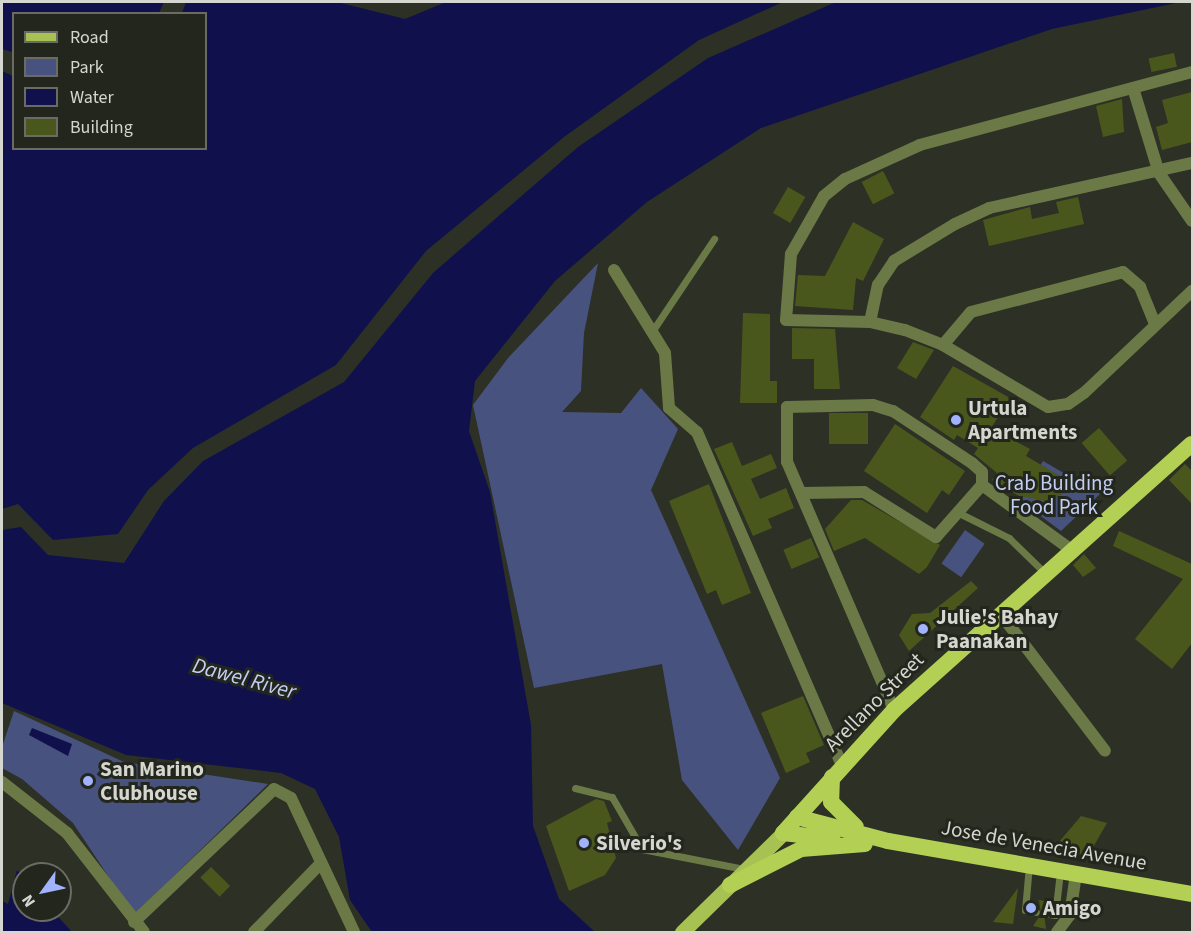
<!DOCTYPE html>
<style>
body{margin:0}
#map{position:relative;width:1194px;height:934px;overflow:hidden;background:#2d3025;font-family:"Source Sans 3",sans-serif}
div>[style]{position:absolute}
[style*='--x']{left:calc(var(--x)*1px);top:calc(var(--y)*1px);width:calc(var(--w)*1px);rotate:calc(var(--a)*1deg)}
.green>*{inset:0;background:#48527f;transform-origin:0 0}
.water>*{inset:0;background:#10114c}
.building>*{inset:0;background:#4a571c;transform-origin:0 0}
.service>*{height:7px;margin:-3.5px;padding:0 3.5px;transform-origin:3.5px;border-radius:3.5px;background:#6b7946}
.minor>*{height:12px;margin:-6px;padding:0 6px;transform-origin:6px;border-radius:6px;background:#6b7946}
.primary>*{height:15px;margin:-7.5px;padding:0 7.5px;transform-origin:7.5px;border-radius:7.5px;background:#a7c252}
.trunk>*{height:16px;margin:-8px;padding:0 8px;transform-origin:8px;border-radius:8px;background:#b3d054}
.dots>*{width:16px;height:16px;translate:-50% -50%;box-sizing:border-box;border:3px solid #23261c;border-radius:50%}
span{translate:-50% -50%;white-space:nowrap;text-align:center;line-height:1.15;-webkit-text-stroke:6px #23261c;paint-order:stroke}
.poi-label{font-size:21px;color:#d4d6cf;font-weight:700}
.left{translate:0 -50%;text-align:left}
.park-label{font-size:21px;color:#c3cef4}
.street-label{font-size:21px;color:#d4d6cf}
.water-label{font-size:22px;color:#c4cff5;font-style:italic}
.frame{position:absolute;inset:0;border:3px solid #d4d6cf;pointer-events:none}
.legend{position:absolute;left:12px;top:12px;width:195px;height:138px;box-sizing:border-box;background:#23261c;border:2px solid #6a6c64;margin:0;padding:8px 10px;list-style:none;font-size:18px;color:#d4d6cf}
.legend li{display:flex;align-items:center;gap:12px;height:30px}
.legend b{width:30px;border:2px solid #6a6c64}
.north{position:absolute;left:12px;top:862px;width:60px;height:60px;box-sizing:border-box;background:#23261c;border:2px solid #6a6c64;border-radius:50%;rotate:237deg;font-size:16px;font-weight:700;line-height:24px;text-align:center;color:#d4d6cf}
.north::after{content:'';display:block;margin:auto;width:21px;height:27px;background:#a1b3fd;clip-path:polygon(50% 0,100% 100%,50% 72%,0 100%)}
</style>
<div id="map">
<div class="green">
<i style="clip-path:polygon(598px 263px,584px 333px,581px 391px,562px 412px,621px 413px,641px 388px,678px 429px,651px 490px,780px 778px,738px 850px,682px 780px,662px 664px,534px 688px,473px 405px,508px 358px)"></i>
<i style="clip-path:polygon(1043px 461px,1100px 494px,1061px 531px,1019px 500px)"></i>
<i style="left:965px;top:530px;width:24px;height:41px;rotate:35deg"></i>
<i style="clip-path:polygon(14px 711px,124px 762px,268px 784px,134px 915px,73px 823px,22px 779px,2px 768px,2px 747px)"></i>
</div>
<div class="water">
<i style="clip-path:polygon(2px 2px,164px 2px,159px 13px,14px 14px,12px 52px,2px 49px)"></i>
<i style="clip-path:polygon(186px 2px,337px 2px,405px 19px,446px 2px,783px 2px,699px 40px,564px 137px,426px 251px,336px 365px,193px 448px,148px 490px,118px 534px,53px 540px,18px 504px,2px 509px,2px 71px,13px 76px,14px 148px,206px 148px,206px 14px,182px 13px)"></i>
<i style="clip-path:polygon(836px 2px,1181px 2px,1052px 29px,761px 128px,647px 202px,555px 281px,475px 381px,469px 431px,490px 492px,531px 725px,533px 826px,559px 899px,595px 932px,372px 932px,350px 900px,339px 837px,315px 789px,281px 773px,126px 755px,2px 703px,2px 530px,21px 527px,48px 555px,124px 563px,164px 501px,203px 461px,344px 382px,433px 273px,578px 147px,708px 58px)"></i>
<i style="clip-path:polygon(32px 728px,72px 744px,68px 756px,29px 735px)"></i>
<i style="clip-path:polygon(17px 870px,24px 878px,24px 910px,52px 910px,72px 932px,2px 932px,2px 901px,8px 904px)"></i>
</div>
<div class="building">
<i style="left:1174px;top:53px;width:14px;height:26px;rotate:78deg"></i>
<i style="clip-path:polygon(1192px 92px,1192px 142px,1162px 150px,1156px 127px,1168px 123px,1162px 100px)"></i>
<i style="clip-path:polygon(1122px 99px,1124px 132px,1103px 137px,1096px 106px)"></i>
<i style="left:883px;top:171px;width:25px;height:24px;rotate:63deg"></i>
<i style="left:788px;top:187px;width:20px;height:30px;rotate:30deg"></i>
<i style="clip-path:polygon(1078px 197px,1084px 224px,989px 246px,983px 220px,1030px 207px,1032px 219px,1059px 213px,1056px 202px)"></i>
<i style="clip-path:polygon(853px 222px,884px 239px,863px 281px,856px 278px,853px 310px,795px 306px,798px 275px,825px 276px)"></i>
<i style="clip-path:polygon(743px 313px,770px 314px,770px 381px,777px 381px,777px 403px,740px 403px)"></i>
<i style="clip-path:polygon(792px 328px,835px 329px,840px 389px,814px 389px,814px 359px,792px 359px)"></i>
<i style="clip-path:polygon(913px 342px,934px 350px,916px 379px,897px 368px)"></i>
<i style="clip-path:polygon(953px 366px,1010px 398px,991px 428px,1030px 449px,1026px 456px,1062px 477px,1066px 492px,1050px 502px,1019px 496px,992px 480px,997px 473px,974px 454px,978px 448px,957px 435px,954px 440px,920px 417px)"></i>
<i style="left:868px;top:413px;width:31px;height:39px;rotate:90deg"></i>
<i style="clip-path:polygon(895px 424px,965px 471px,949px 495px,942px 490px,927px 513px,864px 471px)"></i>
<i style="left:1099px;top:428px;width:43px;height:23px;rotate:49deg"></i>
<i style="clip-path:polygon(732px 442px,742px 466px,771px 454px,777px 468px,751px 479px,760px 499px,786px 488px,794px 508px,768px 519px,772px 528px,753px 536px,714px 449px)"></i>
<i style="clip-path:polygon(1185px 464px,1192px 471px,1192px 504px,1169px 480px)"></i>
<i style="clip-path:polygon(709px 484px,751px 593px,722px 605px,716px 590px,707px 594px,669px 501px)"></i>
<i style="clip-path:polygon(851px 500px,862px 500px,940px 545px,927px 567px,919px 574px,865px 538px,834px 551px,825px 529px)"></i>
<i style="clip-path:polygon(1119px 531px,1192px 564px,1192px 643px,1172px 669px,1135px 639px,1183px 579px,1113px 546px)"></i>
<i style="left:811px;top:538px;width:21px;height:30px;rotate:67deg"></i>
<i style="clip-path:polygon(1084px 554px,1096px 568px,1083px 577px,1073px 565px)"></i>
<i style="clip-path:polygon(971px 581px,978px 588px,909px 651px,899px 635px,912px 614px,930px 613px)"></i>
<i style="clip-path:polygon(803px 696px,824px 745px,806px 753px,810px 762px,786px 773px,761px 713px)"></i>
<i style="clip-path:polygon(596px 799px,604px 801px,612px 821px,607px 823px,616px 858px,605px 875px,569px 891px,546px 826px)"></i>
<i style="clip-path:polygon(1081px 816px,1107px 823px,1088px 856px,1053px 849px)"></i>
<i style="left:211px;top:867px;width:27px;height:15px;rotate:45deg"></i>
<i style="clip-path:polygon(1018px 888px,1013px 924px,993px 922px)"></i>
<i style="clip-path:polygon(1039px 900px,1051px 902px,1044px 913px,1046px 929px,1033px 926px,1041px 914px)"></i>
</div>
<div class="service">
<i style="--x:653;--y:330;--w:110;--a:-56.2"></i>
<i style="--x:961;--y:514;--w:54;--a:26.6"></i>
<i style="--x:1009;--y:538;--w:52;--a:44.2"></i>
<i style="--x:575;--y:788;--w:38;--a:14"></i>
<i style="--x:612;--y:797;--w:60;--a:60"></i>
<i style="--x:642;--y:849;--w:104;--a:11.1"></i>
<i style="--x:1029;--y:865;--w:45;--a:95.1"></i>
<i style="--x:1025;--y:910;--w:11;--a:10"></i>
<i style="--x:1049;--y:914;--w:6;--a:9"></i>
<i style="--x:1055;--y:915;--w:43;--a:-83.4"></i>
</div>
<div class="minor">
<i style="--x:1192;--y:72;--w:282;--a:165"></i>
<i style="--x:920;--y:145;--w:82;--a:155.6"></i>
<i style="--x:845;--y:179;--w:27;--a:141"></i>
<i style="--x:824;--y:196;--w:67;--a:119.6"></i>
<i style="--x:791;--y:254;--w:66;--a:94.3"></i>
<i style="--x:786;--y:320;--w:84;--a:1.4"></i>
<i style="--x:870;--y:322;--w:36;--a:13"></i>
<i style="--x:905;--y:330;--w:41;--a:21.5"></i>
<i style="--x:943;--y:345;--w:122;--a:30.6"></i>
<i style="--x:1048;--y:407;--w:20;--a:-9"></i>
<i style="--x:1068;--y:404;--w:19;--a:-35"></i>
<i style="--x:1084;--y:393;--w:149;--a:-43.4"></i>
<i style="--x:1133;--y:88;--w:89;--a:73"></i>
<i style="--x:1159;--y:173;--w:58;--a:55.5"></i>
<i style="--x:614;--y:270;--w:97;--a:58.4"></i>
<i style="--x:665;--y:353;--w:55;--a:85.8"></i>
<i style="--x:669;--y:408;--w:37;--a:41"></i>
<i style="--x:697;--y:432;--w:363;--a:66.5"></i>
<i style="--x:870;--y:322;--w:38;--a:-78"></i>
<i style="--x:878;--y:285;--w:29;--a:-56"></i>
<i style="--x:894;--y:261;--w:71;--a:-31.2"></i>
<i style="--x:955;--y:224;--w:38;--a:-25"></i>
<i style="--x:989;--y:208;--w:208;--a:-12.5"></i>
<i style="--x:943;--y:345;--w:43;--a:-49.7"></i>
<i style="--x:971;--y:312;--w:157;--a:-14.7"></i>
<i style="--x:1123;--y:272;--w:23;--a:41"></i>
<i style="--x:1140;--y:287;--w:40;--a:68"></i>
<i style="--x:802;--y:493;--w:62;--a:-0.9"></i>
<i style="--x:864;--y:492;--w:85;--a:32"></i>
<i style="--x:936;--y:537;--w:69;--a:-48.5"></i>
<i style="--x:1000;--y:613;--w:173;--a:52.7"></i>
<i style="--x:894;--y:710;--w:270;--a:-113.3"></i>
<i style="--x:787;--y:462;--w:55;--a:-90"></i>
<i style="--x:787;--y:407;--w:86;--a:-1.3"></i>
<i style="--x:873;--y:405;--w:21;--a:17"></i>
<i style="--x:893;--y:411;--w:95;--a:33.4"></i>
<i style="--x:972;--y:463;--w:13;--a:42"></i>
<i style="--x:982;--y:472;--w:13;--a:90"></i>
<i style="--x:982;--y:485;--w:112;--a:36"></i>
<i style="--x:2;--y:782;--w:83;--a:38.1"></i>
<i style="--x:67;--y:833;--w:125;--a:52.1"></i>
<i style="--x:134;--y:922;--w:193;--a:-43.5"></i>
<i style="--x:274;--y:789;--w:19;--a:28"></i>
<i style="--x:291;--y:798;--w:148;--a:64.8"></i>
<i style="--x:254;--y:932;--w:96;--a:-45.8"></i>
<i style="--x:1057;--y:932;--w:21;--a:-53"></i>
<i style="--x:1070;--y:915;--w:41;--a:-81.7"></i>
</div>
<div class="primary">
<i style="--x:682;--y:932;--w:141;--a:-44.4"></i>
</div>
<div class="trunk">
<i style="--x:832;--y:777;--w:25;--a:92"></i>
<i style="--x:831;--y:802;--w:35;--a:45"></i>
<i style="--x:797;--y:817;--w:94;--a:14.8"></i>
<i style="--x:888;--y:841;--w:309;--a:9.9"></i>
<i style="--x:783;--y:833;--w:166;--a:-47.9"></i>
<i style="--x:894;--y:710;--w:399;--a:-41.8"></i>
<i style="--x:783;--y:833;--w:50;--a:6.8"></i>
<i style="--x:730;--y:885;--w:80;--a:-26.9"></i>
<i style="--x:801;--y:849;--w:64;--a:-4.5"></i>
</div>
<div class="dots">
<i style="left:956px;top:420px;background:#a1b3fd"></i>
<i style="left:923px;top:629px;background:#a1b3fd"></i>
<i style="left:88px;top:781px;background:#a1b3fd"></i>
<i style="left:584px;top:843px;background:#a1b3fd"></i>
<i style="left:1031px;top:908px;background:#a1b3fd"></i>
</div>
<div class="poi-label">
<span class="left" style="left:968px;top:420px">Urtula<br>Apartments</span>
<span class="left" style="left:936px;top:629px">Julie's Bahay<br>Paanakan</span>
<span class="left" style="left:100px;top:781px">San Marino<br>Clubhouse</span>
<span class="left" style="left:596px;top:843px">Silverio's</span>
<span class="left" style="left:1043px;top:908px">Amigo</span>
</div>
<div class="park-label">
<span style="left:1054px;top:495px">Crab Building<br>Food Park</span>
</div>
<div class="street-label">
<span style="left:874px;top:702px;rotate:-45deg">Arellano Street</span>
<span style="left:1044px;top:845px;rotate:10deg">Jose de Venecia Avenue</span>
</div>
<div class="water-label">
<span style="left:244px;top:679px;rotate:15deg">Dawel River</span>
</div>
<div class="frame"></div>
<ul class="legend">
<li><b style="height:8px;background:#a7c252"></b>Road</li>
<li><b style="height:16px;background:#48527f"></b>Park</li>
<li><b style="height:16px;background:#10114c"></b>Water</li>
<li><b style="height:16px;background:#4a571c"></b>Building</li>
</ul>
<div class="north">N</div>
</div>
